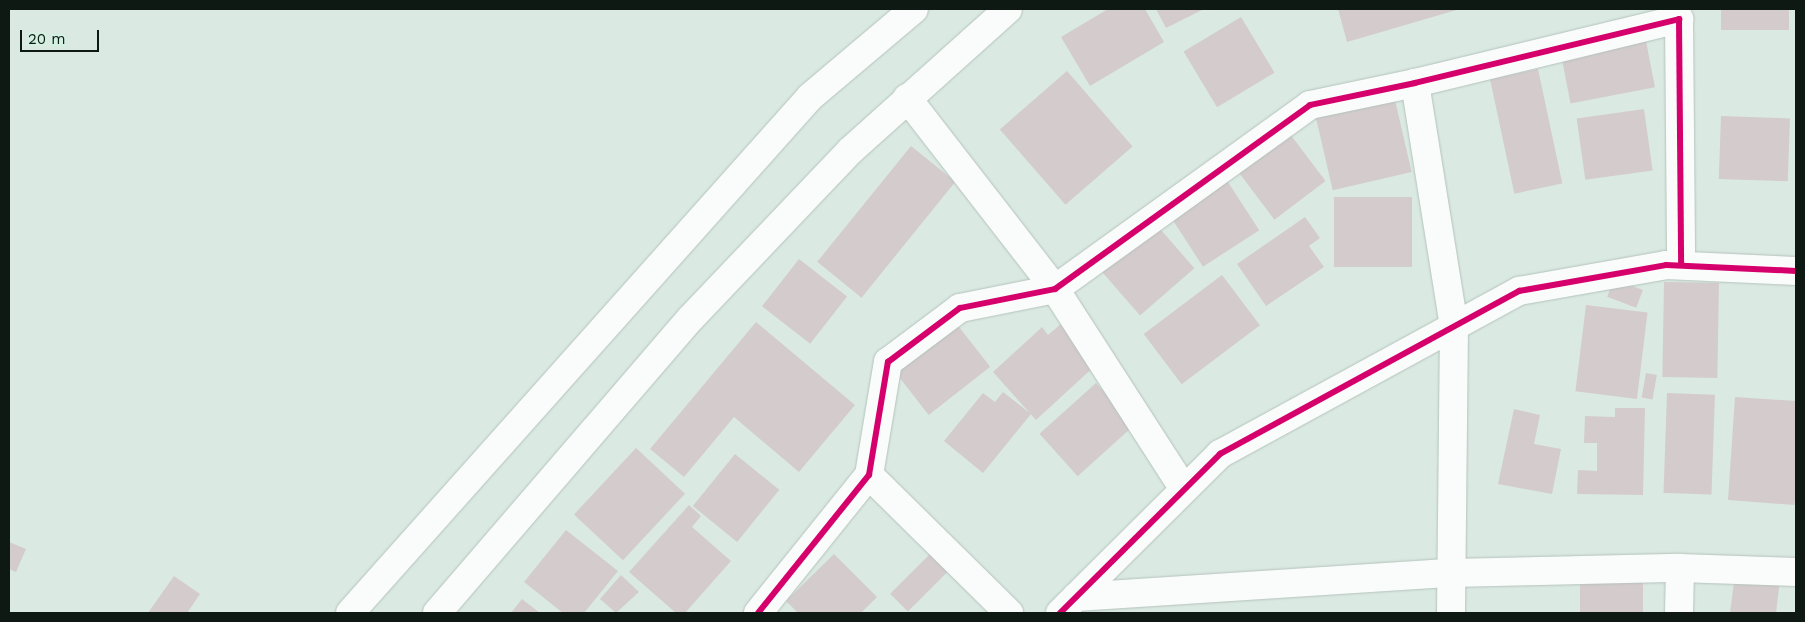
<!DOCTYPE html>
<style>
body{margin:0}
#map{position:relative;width:1805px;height:622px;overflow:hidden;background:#daeae2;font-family:"Work Sans",sans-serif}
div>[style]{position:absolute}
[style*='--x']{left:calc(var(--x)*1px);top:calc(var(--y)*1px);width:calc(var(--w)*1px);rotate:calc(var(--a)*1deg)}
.building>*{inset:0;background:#d4cbcd;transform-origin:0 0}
.roads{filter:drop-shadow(0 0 1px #b5c2bc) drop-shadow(0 0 1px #b5c2bc)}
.minor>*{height:28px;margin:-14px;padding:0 14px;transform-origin:14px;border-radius:14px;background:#f9fcfb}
.secondary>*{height:28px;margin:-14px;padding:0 14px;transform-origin:14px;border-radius:14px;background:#f9fcfb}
.cycleway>*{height:6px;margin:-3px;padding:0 3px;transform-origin:3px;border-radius:3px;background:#d6006c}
span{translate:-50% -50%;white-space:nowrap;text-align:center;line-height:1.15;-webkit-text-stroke:4px #d3f1e2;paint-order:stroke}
.frame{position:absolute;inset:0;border:10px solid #0e1914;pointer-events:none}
.scale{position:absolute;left:20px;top:30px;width:79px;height:22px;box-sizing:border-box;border:2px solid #0e1914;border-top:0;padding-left:6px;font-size:15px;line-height:18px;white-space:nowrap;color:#0e1914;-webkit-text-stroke:4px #d3f1e2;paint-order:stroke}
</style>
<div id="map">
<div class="building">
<i style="clip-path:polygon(1108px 9px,1145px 9px,1164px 42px,1090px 86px,1061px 37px)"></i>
<i style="clip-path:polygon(1156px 9px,1204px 9px,1166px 28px)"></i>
<i style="clip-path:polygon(1338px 9px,1460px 9px,1347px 42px)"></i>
<i style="left:1721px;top:9px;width:68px;height:21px"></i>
<i style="left:1241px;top:17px;width:65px;height:67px;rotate:59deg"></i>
<i style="left:1646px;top:41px;width:47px;height:86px;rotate:79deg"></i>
<i style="left:1538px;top:69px;width:117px;height:49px;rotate:78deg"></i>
<i style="left:1067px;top:71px;width:100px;height:89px;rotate:49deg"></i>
<i style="left:1395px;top:100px;width:74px;height:81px;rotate:77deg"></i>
<i style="left:1644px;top:109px;width:62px;height:68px;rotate:82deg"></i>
<i style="left:1721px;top:116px;width:69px;height:63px;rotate:2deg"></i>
<i style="left:1290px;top:134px;width:59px;height:64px;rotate:53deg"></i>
<i style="left:911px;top:146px;width:57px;height:149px;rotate:39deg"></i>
<i style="left:1226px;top:179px;width:61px;height:67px;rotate:57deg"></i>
<i style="left:1334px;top:197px;width:78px;height:70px"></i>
<i style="clip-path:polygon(1305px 217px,1320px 238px,1309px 246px,1324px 267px,1266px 306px,1237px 264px)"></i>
<i style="left:1155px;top:223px;width:60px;height:72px;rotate:49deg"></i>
<i style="left:799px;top:259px;width:61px;height:60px;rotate:38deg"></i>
<i style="left:1222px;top:275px;width:63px;height:98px;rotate:53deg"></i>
<i style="left:1614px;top:279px;width:31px;height:19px;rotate:21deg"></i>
<i style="left:1664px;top:282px;width:55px;height:95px;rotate:1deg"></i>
<i style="left:1586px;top:305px;width:62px;height:87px;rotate:7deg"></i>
<i style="left:952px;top:318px;width:62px;height:78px;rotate:52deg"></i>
<i style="clip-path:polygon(756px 322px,855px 405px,799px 472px,734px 417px,684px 477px,650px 449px)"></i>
<i style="clip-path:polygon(1062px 323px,1098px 363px,1036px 420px,993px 372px,1042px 327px,1048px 335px)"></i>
<i style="left:1646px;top:373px;width:11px;height:25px;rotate:10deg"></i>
<i style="left:1096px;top:383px;width:57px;height:76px;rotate:48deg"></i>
<i style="clip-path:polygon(1003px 392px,1031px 414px,983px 473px,944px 441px,983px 393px,995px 402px)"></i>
<i style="left:1667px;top:393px;width:48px;height:100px;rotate:2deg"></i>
<i style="clip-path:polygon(1735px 397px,1796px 401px,1796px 498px,1794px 505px,1728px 500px)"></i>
<i style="clip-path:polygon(1615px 408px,1645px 408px,1643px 495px,1577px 494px,1578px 470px,1597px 471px,1597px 443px,1584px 443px,1585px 416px,1615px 417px)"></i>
<i style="clip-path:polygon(1514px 409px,1540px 415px,1534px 444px,1561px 449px,1552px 494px,1498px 484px)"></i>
<i style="left:636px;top:448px;width:67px;height:91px;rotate:43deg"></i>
<i style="left:735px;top:454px;width:57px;height:67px;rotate:39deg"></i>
<i style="clip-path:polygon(689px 505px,701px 516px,692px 527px,731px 561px,685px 613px,676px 613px,629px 572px)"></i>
<i style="clip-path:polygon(566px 530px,618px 571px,584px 613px,563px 613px,524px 582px)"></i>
<i style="clip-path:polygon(9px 542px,26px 549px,16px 572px,9px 569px)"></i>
<i style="left:934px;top:550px;width:25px;height:62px;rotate:45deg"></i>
<i style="clip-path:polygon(834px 554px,877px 597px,861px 613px,798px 613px,786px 601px)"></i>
<i style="left:1580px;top:572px;width:63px;height:41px"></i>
<i style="clip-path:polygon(1735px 574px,1780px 579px,1776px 613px,1730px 613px)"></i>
<i style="clip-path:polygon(621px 575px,639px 592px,616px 613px,600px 599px)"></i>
<i style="clip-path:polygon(174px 576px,200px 594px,187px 613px,148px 613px)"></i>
<i style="clip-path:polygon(522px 599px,540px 613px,511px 613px)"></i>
</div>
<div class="roads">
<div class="minor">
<i style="--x:1415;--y:83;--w:247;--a:80.9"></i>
<i style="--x:1454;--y:327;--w:286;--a:90.6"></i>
<i style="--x:907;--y:98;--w:242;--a:52.2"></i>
<i style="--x:1055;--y:289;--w:238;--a:57.2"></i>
<i style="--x:869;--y:475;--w:197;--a:44.6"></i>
<i style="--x:1076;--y:597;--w:376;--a:-3.7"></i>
<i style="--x:1451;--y:573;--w:229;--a:-1.3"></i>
<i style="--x:1680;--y:568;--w:116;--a:2"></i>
<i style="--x:758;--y:613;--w:177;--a:-51.2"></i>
<i style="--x:869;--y:475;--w:115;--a:-80.5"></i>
<i style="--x:888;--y:362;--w:90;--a:-36.9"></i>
<i style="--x:960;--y:308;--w:97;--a:-11.3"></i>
<i style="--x:1055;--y:289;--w:314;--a:-35.8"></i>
<i style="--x:1310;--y:105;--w:107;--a:-11.8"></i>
<i style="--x:1415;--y:83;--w:272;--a:-13.6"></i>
<i style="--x:1679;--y:19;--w:246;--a:89.5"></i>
<i style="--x:1060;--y:613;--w:226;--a:-44.8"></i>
<i style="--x:1220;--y:454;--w:341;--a:-28.6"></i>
<i style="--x:1519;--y:291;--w:149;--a:-10"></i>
<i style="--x:1666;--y:265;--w:130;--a:2.6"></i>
<i style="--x:1679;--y:613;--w:45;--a:-88.7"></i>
</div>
<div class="secondary">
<i style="--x:350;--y:613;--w:691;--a:-48.28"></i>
<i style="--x:810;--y:97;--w:136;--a:-40.2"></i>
<i style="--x:437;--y:613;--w:389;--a:-49.3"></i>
<i style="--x:691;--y:318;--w:231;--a:-46.4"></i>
<i style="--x:850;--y:151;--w:212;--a:-41.9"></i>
</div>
</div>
<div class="cycleway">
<i style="--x:758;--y:613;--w:177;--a:-51.2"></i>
<i style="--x:869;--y:475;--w:115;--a:-80.5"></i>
<i style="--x:888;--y:362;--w:90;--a:-36.9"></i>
<i style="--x:960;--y:308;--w:97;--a:-11.3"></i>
<i style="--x:1055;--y:289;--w:314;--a:-35.8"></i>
<i style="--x:1310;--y:105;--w:107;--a:-11.8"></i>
<i style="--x:1415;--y:83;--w:272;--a:-13.6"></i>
<i style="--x:1679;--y:19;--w:246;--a:89.5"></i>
<i style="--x:1060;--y:613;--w:226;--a:-44.8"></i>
<i style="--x:1220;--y:454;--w:341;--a:-28.6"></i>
<i style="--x:1519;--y:291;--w:149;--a:-10"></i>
<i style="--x:1666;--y:265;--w:130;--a:2.6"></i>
</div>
<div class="frame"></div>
<div class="scale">20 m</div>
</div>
